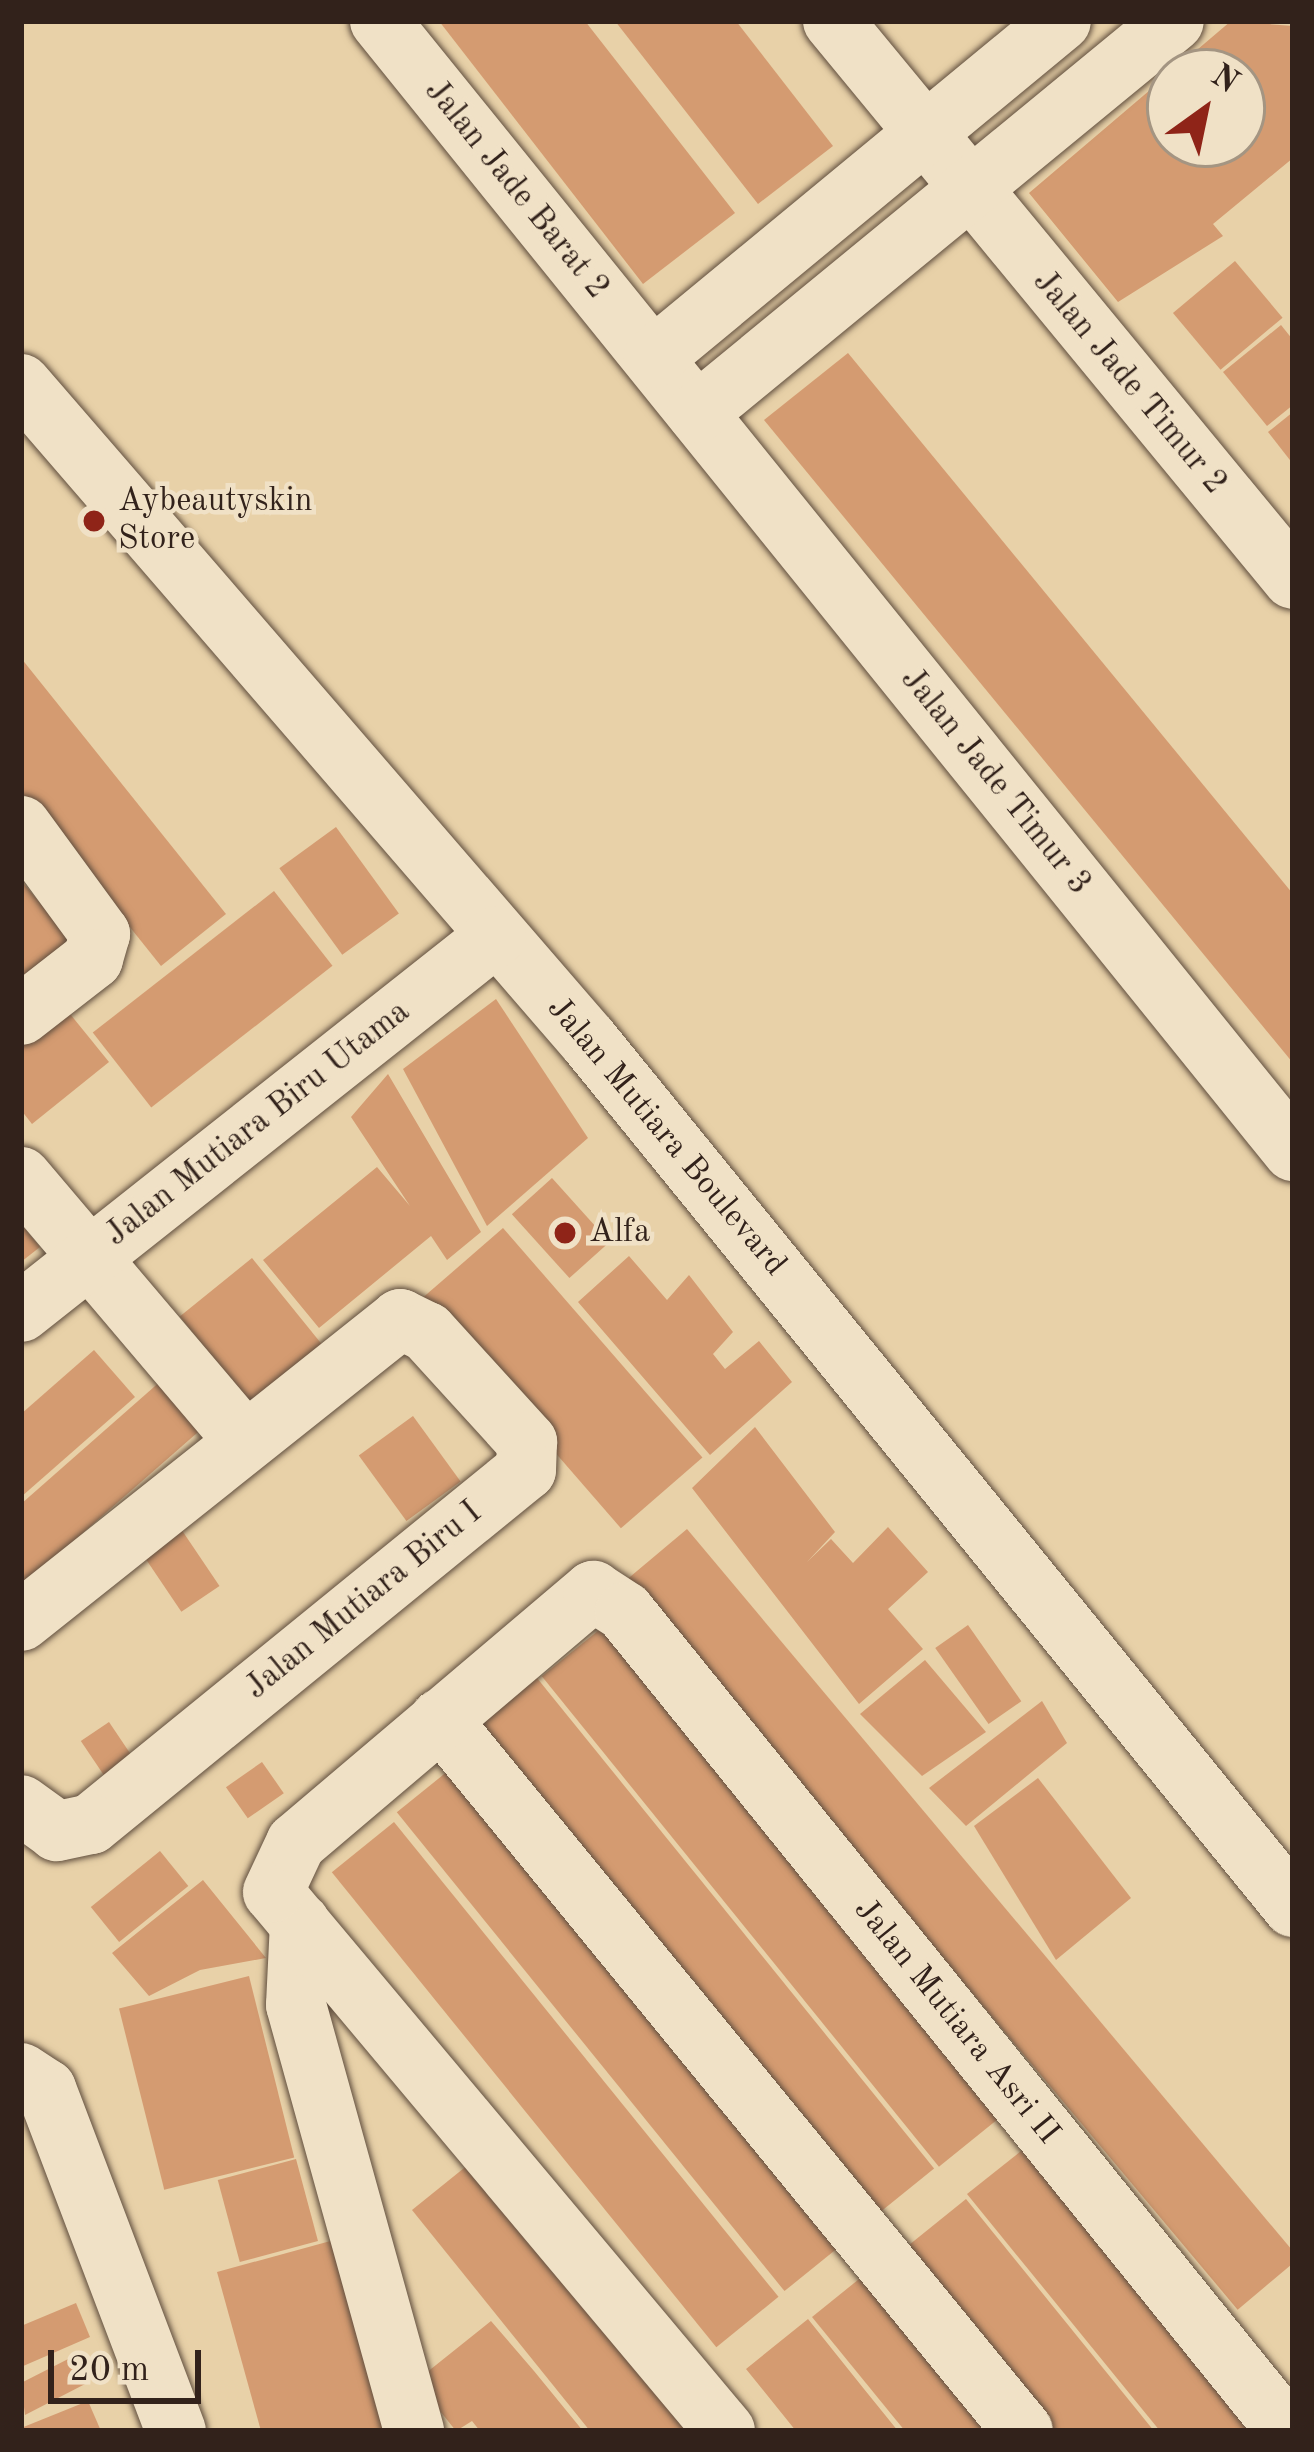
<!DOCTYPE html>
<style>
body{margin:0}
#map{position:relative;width:1314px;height:2452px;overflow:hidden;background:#e8d1a8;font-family:"Old Standard TT",serif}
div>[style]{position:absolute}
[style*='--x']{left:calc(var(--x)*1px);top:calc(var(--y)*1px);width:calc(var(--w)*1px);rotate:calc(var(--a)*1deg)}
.building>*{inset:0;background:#d49b71;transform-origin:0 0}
.roads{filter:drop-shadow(0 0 3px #604e3e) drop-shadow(0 0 3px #604e3e)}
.minor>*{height:60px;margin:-30px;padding:0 30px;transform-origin:30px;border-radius:30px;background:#f0e1c6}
.dots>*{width:33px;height:33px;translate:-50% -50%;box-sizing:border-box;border:6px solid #f0e1c6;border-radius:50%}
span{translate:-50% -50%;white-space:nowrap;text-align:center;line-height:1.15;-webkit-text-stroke:9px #f0e1c6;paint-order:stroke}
.street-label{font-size:33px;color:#32221b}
.poi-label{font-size:33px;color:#32221b}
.left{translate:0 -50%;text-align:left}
.frame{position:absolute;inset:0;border:24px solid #32221b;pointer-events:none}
.north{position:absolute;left:1146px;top:48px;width:120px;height:120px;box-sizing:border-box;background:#f0e1c6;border:3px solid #a49582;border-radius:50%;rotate:33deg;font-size:33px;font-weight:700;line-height:48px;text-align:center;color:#32221b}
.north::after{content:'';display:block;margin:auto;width:42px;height:54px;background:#8f2418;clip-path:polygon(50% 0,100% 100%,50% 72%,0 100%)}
.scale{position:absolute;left:48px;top:2350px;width:153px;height:54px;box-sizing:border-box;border:6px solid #32221b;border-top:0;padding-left:15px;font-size:36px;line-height:42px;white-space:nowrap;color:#32221b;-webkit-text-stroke:9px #f0e1c6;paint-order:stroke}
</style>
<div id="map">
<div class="building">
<i style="clip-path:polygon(439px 21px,585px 21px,735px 213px,643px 284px)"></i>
<i style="clip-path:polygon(615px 21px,736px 21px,833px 146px,758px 204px)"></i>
<i style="clip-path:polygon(1231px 21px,1293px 26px,1293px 158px,1213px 224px,1223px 236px,1118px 302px,1029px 193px,1170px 73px,1170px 144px,1242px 144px,1242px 72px,1171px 72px)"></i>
<i style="left:1235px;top:261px;width:74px;height:81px;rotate:50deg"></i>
<i style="clip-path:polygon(1281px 325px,1293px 340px,1293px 405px,1267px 426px,1223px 372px)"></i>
<i style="clip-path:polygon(848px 353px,1293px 894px,1293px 1063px,764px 420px)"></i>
<i style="clip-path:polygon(1293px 412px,1293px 464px,1268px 432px)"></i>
<i style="clip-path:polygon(21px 658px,226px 914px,161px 966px,21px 791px)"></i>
<i style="left:336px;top:827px;width:107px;height:70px;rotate:54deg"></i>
<i style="clip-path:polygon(24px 884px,73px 942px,21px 985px,21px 887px)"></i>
<i style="left:274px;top:891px;width:95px;height:230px;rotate:52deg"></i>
<i style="clip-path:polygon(496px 999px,588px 1138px,487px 1226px,403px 1069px)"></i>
<i style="clip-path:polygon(62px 1004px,109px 1062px,32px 1124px,21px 1110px,21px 1038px)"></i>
<i style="clip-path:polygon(388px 1074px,481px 1232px,447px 1260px,431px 1236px,319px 1328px,263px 1260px,377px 1167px,410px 1206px,351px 1117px)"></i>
<i style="left:552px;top:1178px;width:86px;height:54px;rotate:48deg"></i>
<i style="clip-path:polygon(21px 1224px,40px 1247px,21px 1262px)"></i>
<i style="left:503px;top:1228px;width:304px;height:108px;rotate:49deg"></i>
<i style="clip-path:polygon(629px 1256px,667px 1300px,689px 1275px,733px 1332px,713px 1354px,725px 1369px,759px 1341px,792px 1382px,710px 1455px,578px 1302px)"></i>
<i style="left:252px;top:1258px;width:119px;height:93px;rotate:51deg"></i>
<i style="clip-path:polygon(94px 1350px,135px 1397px,21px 1497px,21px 1414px)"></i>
<i style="clip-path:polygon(171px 1372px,213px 1419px,21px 1587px,21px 1504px)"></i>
<i style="left:413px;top:1416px;width:81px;height:67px;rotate:54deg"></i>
<i style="clip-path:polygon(755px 1427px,835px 1532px,807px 1562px,831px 1539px,853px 1563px,888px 1527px,928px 1572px,888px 1609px,923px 1649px,859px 1704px,692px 1488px)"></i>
<i style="left:177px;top:1523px;width:76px;height:46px;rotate:56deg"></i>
<i style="left:687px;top:1529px;width:952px;height:80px;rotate:50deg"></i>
<i style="left:968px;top:1625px;width:93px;height:40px;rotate:55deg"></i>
<i style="left:604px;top:1626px;width:631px;height:80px;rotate:51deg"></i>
<i style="clip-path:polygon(925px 1660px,986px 1732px,922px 1776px,860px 1714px)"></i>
<i style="left:537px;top:1678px;width:631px;height:80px;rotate:51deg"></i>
<i style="clip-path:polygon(1042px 1701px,1067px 1743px,966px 1826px,929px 1788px)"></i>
<i style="left:109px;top:1722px;width:50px;height:34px;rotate:56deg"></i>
<i style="left:262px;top:1762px;width:38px;height:44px;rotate:55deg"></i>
<i style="left:459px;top:1762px;width:616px;height:80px;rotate:51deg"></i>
<i style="clip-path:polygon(1038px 1778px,1131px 1898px,1056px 1960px,974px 1826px)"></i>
<i style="left:394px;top:1822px;width:611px;height:80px;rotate:51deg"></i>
<i style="left:160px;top:1851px;width:45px;height:89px;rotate:51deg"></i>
<i style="clip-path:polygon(203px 1880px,266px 1958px,200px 1970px,149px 1996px,112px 1953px)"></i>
<i style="left:249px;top:1976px;width:187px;height:134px;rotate:76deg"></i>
<i style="clip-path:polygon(1030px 2144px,1262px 2431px,1160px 2431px,967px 2194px)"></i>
<i style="left:296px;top:2159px;width:85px;height:81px;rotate:75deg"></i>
<i style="clip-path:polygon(474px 2160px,693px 2431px,590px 2431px,412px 2210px)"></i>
<i style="clip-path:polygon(966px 2199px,1154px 2431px,1051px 2431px,904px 2249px)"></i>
<i style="clip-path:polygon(345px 2237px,399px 2431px,261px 2431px,217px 2272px)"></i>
<i style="clip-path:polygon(874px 2267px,1007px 2431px,905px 2431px,812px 2317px)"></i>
<i style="clip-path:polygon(76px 2303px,90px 2337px,21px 2367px,21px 2326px)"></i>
<i style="clip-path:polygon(808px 2319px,864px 2389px,898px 2431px,796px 2431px,746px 2369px)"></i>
<i style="clip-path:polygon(491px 2321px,534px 2371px,583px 2431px,480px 2431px,472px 2421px,456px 2431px,416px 2381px)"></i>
<i style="clip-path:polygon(76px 2355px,89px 2382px,25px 2415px,21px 2383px)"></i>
<i style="clip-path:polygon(88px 2401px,101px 2431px,21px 2431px,21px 2428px)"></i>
</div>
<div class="roads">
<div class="minor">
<i style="--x:380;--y:21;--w:1453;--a:51.06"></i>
<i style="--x:833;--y:21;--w:723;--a:50.5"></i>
<i style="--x:653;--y:358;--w:529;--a:-39.56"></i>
<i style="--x:21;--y:384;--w:868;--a:49.16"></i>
<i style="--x:589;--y:1041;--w:1116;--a:50.89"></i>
<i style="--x:697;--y:413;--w:617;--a:-39.41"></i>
<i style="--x:21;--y:826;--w:134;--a:53.8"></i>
<i style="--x:100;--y:934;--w:26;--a:106"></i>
<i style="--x:93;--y:959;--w:91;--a:142.1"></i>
<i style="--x:21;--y:1177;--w:342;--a:49.7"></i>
<i style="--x:21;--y:1312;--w:606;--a:-38.36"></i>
<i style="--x:21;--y:1621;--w:485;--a:-38.5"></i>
<i style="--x:400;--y:1319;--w:30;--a:26"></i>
<i style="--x:427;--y:1332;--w:149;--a:47.7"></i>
<i style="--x:527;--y:1442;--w:28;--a:92"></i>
<i style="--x:526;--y:1470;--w:561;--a:140.86"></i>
<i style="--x:91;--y:1824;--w:35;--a:168"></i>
<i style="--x:57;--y:1831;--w:44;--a:-144.2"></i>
<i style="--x:440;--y:1719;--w:920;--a:50.69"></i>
<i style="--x:300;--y:1923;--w:82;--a:92.8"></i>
<i style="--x:296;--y:2005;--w:442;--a:74.5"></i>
<i style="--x:21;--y:2073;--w:30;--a:33"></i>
<i style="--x:46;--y:2089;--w:366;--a:69.2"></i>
<i style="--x:725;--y:2431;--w:703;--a:-129.98"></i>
<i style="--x:273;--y:1892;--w:54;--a:-64.9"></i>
<i style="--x:296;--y:1843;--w:390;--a:-40.3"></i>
<i style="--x:593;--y:1591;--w:38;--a:33"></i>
<i style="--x:625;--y:1612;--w:1053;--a:51.05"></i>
</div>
</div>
<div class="dots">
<i style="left:94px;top:521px;background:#8f2418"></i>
<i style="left:565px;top:1233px;background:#8f2418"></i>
</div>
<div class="street-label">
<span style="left:516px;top:190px;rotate:51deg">Jalan Jade Barat 2</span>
<span style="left:1129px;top:383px;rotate:50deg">Jalan Jade Timur 2</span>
<span style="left:995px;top:782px;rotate:51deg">Jalan Jade Timur 3</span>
<span style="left:258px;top:1124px;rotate:-38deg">Jalan Mutiara Biru Utama</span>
<span style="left:666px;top:1137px;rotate:50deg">Jalan Mutiara Boulevard</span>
<span style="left:364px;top:1601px;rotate:-39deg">Jalan Mutiara Biru I</span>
<span style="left:956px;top:2022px;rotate:51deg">Jalan Mutiara Asri II</span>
</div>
<div class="poi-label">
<span class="left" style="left:118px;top:521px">Aybeautyskin<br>Store</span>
<span class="left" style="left:589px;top:1233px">Alfa</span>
</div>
<div class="frame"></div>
<div class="north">N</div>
<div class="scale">20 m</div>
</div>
